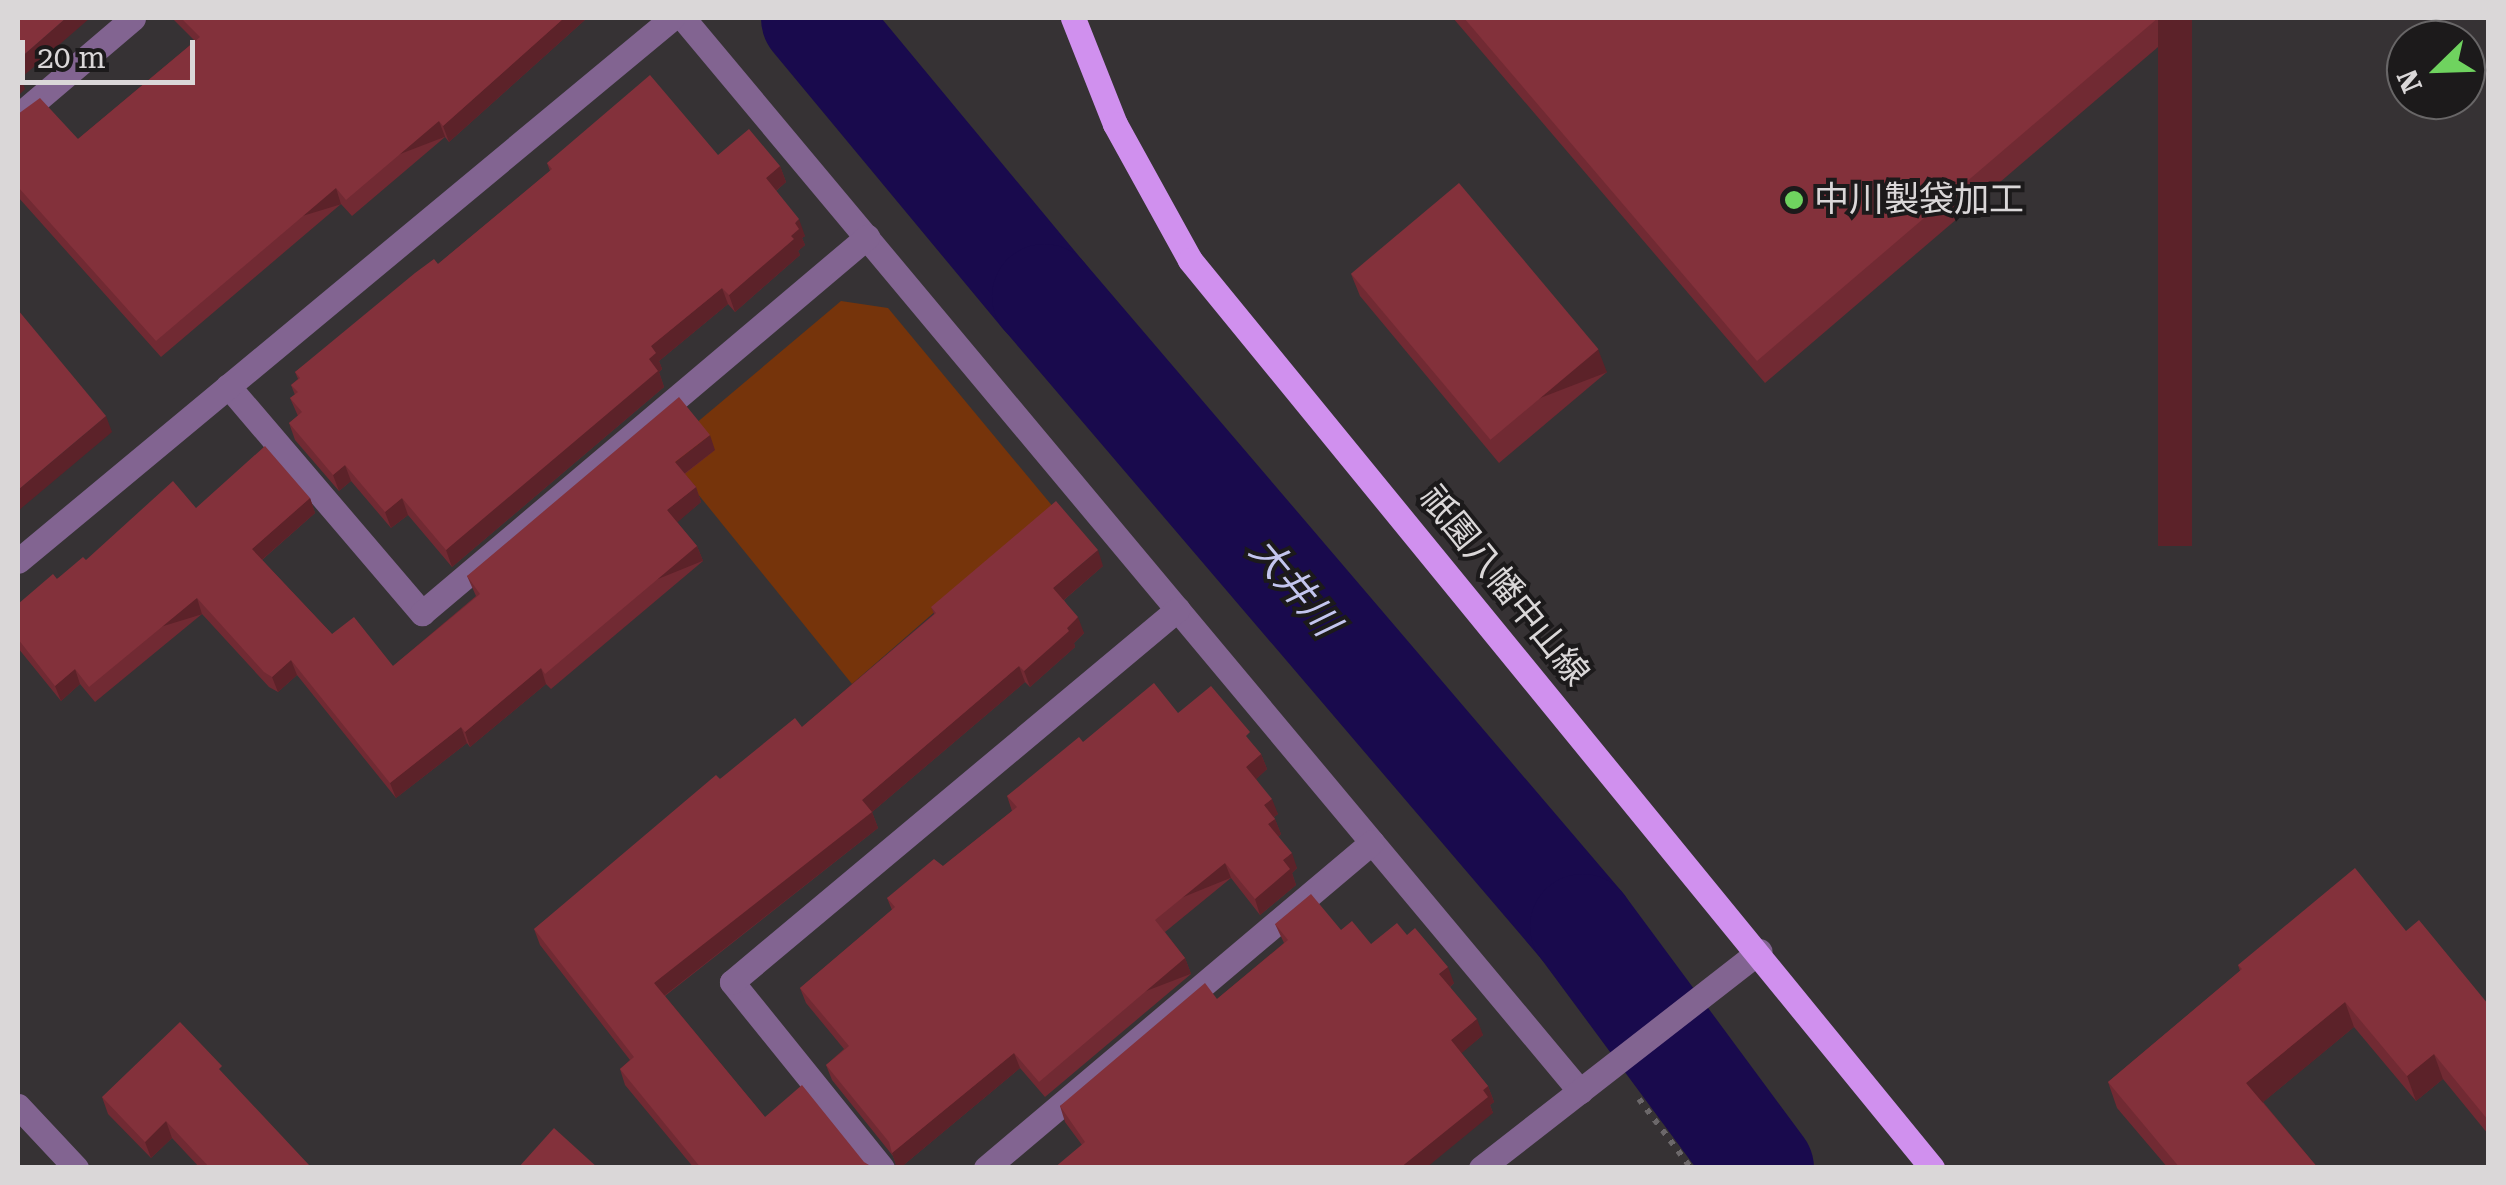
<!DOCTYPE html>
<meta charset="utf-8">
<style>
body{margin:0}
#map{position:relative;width:2506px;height:1185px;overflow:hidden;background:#363234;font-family:"Roboto Serif","Noto Sans JP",serif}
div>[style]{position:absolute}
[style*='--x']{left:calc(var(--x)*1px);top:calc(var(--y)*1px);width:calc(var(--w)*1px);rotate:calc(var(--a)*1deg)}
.green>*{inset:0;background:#76340b}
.river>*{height:105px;margin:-52.5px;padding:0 52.5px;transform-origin:52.5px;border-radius:52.5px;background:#190a4d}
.path>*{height:6px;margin-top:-3px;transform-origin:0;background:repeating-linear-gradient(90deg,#6c686a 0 5px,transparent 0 13px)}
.minor>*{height:25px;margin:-12.5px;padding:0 12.5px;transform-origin:12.5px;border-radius:12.5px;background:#826491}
.major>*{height:25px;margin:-12.5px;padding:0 12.5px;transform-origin:12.5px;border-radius:12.5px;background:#d090ee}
.wall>*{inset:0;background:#712a33}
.shaded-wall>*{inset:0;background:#5c2229;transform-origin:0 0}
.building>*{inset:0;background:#83313b;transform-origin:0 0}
.dots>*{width:28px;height:28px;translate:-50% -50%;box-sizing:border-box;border:5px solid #1c1a1b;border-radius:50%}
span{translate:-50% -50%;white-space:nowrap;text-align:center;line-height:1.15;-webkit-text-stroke:8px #1c1a1b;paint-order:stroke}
.poi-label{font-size:35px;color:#dad7d8}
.left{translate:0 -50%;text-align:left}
.street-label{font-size:35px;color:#dad7d8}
.water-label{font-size:38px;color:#c3c5ee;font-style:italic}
.frame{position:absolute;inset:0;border:20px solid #dad7d8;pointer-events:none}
.north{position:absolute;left:2386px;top:20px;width:100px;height:100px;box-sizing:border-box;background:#1c1a1b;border:2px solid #686667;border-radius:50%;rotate:247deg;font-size:28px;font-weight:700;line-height:40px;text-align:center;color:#dad7d8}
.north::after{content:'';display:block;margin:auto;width:35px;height:45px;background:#6fd35f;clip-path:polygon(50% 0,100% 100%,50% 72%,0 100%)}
.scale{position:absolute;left:20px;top:40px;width:175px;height:45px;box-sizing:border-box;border:5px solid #dad7d8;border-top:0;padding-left:12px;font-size:30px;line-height:35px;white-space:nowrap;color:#dad7d8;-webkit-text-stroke:8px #1c1a1b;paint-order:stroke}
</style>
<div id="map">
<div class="green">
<i style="clip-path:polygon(841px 301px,888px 308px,1054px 508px,852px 684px,663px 451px)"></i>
</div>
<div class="river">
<i style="--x:813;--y:18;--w:361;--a:50.3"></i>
<i style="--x:1044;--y:296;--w:828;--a:49.5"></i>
<i style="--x:1582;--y:926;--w:301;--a:53.5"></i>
</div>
<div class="path">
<i style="--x:1639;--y:1099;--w:86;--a:53"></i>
</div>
<div class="minor">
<i style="--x:683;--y:18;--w:1399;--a:50.11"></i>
<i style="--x:18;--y:116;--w:151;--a:-40.4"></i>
<i style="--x:228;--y:386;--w:299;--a:49.5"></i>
<i style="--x:422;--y:613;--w:583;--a:-40.2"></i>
<i style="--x:18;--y:561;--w:850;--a:-39.7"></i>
<i style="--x:18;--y:1106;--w:85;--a:46.9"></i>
<i style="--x:882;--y:1168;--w:239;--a:-128.9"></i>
<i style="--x:732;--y:982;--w:581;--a:-39.91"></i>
<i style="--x:986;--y:1168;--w:505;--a:-40.18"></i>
<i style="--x:1481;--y:1168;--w:353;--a:-37.9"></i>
</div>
<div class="major">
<i style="--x:1073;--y:18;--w:114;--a:68.4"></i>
<i style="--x:1115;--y:124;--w:155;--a:61.1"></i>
<i style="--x:1190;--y:260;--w:1173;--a:50.74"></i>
</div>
<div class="wall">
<i style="clip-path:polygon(172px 18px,587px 18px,449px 142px,445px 137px,352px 216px,341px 204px,161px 357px,18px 197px,18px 114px,78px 139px,195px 41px)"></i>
<i style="clip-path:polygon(1453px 18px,2192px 18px,1765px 383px)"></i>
<i style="clip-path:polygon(718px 155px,780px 166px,786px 182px,776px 191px,805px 236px,802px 238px,805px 245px,798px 251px,800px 255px,735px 312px,728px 304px,659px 361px,662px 369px,659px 372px,664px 387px,452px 567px,408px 515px,391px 528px,351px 481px,339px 491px,295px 440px,289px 423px,298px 416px,290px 398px,295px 395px,291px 385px,298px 379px,295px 372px,438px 264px,550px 171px,547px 163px)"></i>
<i style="clip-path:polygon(1351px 274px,1607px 372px,1499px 463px,1360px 296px)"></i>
<i style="clip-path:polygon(715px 450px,685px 474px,696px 487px,701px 502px,677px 522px,697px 546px,703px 561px,551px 689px,546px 684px,470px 747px,467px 743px,396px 798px,297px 675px,278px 692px,269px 687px,202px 614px,95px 702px,80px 684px,61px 701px,18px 648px,18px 604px,86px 560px,196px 508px,310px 498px,315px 513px,262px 560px,332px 634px,393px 666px,476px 596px,467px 576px)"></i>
<i style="clip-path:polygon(1103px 566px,1064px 600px,1084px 633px,1074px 643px,1075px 647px,1030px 687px,1025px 682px,872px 812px,878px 828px,665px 996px,765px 1117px,874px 1168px,694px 1168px,625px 1085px,620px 1069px,630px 1060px,540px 945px,534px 929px,720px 779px,802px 727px,934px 614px,931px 607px)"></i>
<i style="clip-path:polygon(1178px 713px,1255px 747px,1261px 754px,1267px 769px,1256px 779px,1278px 814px,1274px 817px,1281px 834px,1278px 837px,1297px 868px,1292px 873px,1296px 885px,1260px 915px,1231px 878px,1165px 932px,1185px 958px,1191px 974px,1045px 1097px,1020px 1068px,900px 1168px,897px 1168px,893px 1156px,832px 1080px,826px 1065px,844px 1049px,806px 1003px,800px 988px,892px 910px,887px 898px,943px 866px,1012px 811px,1007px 796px,1083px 742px)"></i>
<i style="clip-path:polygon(1275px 924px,1341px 930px,1454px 983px,1450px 987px,1483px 1035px,1461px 1053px,1488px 1086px,1494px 1102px,1490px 1105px,1493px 1113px,1082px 1145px,1065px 1122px,1060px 1106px,1217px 999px,1284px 943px)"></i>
<i style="clip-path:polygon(2406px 931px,2488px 1004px,2488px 1134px,2443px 1079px,2416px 1101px,2354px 1027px,2263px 1102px,2318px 1168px,2168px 1168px,2117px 1108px,2108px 1082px,2240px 971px,2238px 965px)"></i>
<i style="clip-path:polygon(226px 1077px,310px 1168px,200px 1168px,172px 1138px,151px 1158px,108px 1114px,102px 1097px)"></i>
</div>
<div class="shaded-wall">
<i style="clip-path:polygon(66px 18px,90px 18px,21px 78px,25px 89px,18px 96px,18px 60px)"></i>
<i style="clip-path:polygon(564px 18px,587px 18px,449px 142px,443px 126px)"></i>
<i style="left:2158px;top:18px;width:34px;height:528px"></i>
<i style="left:439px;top:121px;width:17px;height:122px;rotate:69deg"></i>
<i style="clip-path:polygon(780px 166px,786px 182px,772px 194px,766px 178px)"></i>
<i style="left:336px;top:188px;width:17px;height:236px;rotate:73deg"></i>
<i style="clip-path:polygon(799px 219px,805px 236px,802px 238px,805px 245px,798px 251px,800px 255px,735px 312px,729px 295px,791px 236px,795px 223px)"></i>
<i style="clip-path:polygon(722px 288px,728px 304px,659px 361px,662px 369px,659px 372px,664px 387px,452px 567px,446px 550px,649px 359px,651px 346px)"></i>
<i style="left:1598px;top:349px;width:25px;height:140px;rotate:69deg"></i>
<i style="clip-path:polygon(106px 416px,112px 432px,18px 511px,18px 490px)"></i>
<i style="clip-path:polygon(710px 435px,715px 450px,680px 477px,675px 462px)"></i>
<i style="clip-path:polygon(345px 465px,351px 481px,339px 491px,333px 475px)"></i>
<i style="clip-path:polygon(696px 487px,701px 502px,673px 526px,667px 510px)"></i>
<i style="clip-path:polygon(310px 498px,315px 513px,257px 564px,252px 549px)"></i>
<i style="clip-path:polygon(402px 498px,408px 515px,391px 528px,385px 512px)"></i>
<i style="left:697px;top:546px;width:16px;height:199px;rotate:68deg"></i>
<i style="clip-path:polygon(1098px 550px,1103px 566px,1059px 604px,1053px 588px)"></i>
<i style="left:197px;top:598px;width:17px;height:140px;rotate:73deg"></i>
<i style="clip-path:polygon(1078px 617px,1084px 633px,1074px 643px,1075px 647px,1030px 687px,1024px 671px)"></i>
<i style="clip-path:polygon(291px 660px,297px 675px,278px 692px,272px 677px)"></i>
<i style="clip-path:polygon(1019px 666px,1025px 682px,872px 812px,878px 828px,660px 999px,654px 983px,862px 800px)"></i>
<i style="clip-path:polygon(541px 668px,546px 684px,470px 747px,465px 732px)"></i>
<i style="clip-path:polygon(75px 669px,80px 684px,61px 701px,55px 686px)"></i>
<i style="clip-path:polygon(461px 727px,467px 743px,396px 798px,390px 783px)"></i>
<i style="clip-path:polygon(1261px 754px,1267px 769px,1252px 783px,1246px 767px)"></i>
<i style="clip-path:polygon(1272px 799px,1278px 814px,1270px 820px,1264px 805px)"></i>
<i style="clip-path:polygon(1275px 819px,1281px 834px,1274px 840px,1268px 824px)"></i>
<i style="clip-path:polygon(1292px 853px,1297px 868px,1292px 873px,1296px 885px,1260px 915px,1255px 899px,1283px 860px)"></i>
<i style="left:1225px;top:863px;width:16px;height:90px;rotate:68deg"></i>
<i style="left:1185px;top:958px;width:17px;height:192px;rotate:69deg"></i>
<i style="clip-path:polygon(1448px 967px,1454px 983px,1445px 991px,1439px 974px)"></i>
<i style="clip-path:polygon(2345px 1002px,2354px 1027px,2256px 1108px,2246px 1083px)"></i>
<i style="clip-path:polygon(1477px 1019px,1483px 1035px,1457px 1057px,1451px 1040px)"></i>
<i style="clip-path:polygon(1014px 1053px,1020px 1068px,900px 1168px,897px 1168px,892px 1153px)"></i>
<i style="clip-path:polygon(2434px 1054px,2443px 1079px,2416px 1101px,2407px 1076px)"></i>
<i style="clip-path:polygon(1488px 1086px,1494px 1102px,1490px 1105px,1493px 1113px,1426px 1168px,1400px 1168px)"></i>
<i style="clip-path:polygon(166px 1121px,172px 1138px,151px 1158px,145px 1142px)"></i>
</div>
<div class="building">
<i style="clip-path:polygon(18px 18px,66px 18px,18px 60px)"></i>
<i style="clip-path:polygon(181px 18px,564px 18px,443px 126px,439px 121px,346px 200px,336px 188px,156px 341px,18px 187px,18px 114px,40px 98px,78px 139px,200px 37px)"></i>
<i style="clip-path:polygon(1464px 18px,2158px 18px,1757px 361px)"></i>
<i style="clip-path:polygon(650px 75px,718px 155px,749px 129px,780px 166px,766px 178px,799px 219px,795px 223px,799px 229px,791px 236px,794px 239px,729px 295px,722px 288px,651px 346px,656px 353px,649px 359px,658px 371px,446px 550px,402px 498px,385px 512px,345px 465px,333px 475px,289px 423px,302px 412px,290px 398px,298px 392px,291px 385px,300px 378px,295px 372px,415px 273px,434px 259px,438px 264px,552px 169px,547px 163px)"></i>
<i style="left:1459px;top:183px;width:217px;height:141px;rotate:50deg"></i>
<i style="clip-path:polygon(18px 310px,106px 416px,18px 490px)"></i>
<i style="clip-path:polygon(679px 397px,710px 435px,675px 462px,696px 487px,667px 510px,697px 546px,545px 674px,541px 668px,465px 732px,461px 727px,390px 783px,291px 660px,272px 677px,264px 672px,197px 598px,89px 687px,75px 669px,55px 686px,18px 639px,18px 604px,53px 574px,57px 579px,83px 557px,86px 560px,173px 481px,196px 508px,265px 446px,310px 498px,252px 549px,332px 634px,354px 617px,393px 666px,480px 594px,467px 576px)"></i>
<i style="clip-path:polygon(1056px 501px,1098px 550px,1053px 588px,1078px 617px,1067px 628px,1069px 631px,1024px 671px,1019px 666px,862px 800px,872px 812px,654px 983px,765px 1117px,802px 1085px,864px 1162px,874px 1168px,701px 1168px,620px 1069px,634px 1057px,534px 929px,716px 775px,720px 779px,795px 718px,802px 727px,936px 613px,931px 607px)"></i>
<i style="clip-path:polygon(1154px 683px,1178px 713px,1211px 686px,1250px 732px,1246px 736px,1261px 754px,1246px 767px,1272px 799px,1264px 805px,1275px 819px,1268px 824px,1292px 853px,1283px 860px,1290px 869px,1255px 899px,1225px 863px,1155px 920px,1185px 958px,1039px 1082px,1014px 1053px,892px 1153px,889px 1142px,826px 1065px,849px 1046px,800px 988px,895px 907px,887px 898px,934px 859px,943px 866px,1017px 807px,1007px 796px,1079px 737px,1083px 742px)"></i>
<i style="clip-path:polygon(2355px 868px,2406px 931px,2419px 920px,2488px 1004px,2488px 1120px,2434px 1054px,2407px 1076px,2345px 1002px,2246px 1083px,2318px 1168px,2180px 1168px,2108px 1082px,2242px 969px,2238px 965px)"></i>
<i style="clip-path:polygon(1311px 894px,1341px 930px,1352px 921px,1371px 944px,1397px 923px,1407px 935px,1415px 928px,1448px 967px,1439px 974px,1477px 1019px,1451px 1040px,1488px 1086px,1483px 1090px,1488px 1097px,1400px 1168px,1054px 1168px,1085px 1142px,1060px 1106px,1205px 983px,1217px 999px,1288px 940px,1275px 924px)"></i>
<i style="clip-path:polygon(180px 1022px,222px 1066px,219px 1069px,309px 1165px,306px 1168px,210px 1168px,166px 1121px,145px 1142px,102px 1097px)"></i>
<i style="clip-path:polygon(554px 1128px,598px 1168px,518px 1168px)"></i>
</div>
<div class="dots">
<i style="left:1794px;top:200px;background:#6fd35f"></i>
</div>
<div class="poi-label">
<span class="left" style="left:1814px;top:200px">中川製袋加工</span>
</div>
<div class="street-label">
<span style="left:1504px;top:586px;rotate:51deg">祇園八幡中山線</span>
</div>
<div class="water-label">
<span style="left:1294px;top:587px;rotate:50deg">大井川</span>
</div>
<div class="frame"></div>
<div class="north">N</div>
<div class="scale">20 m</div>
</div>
